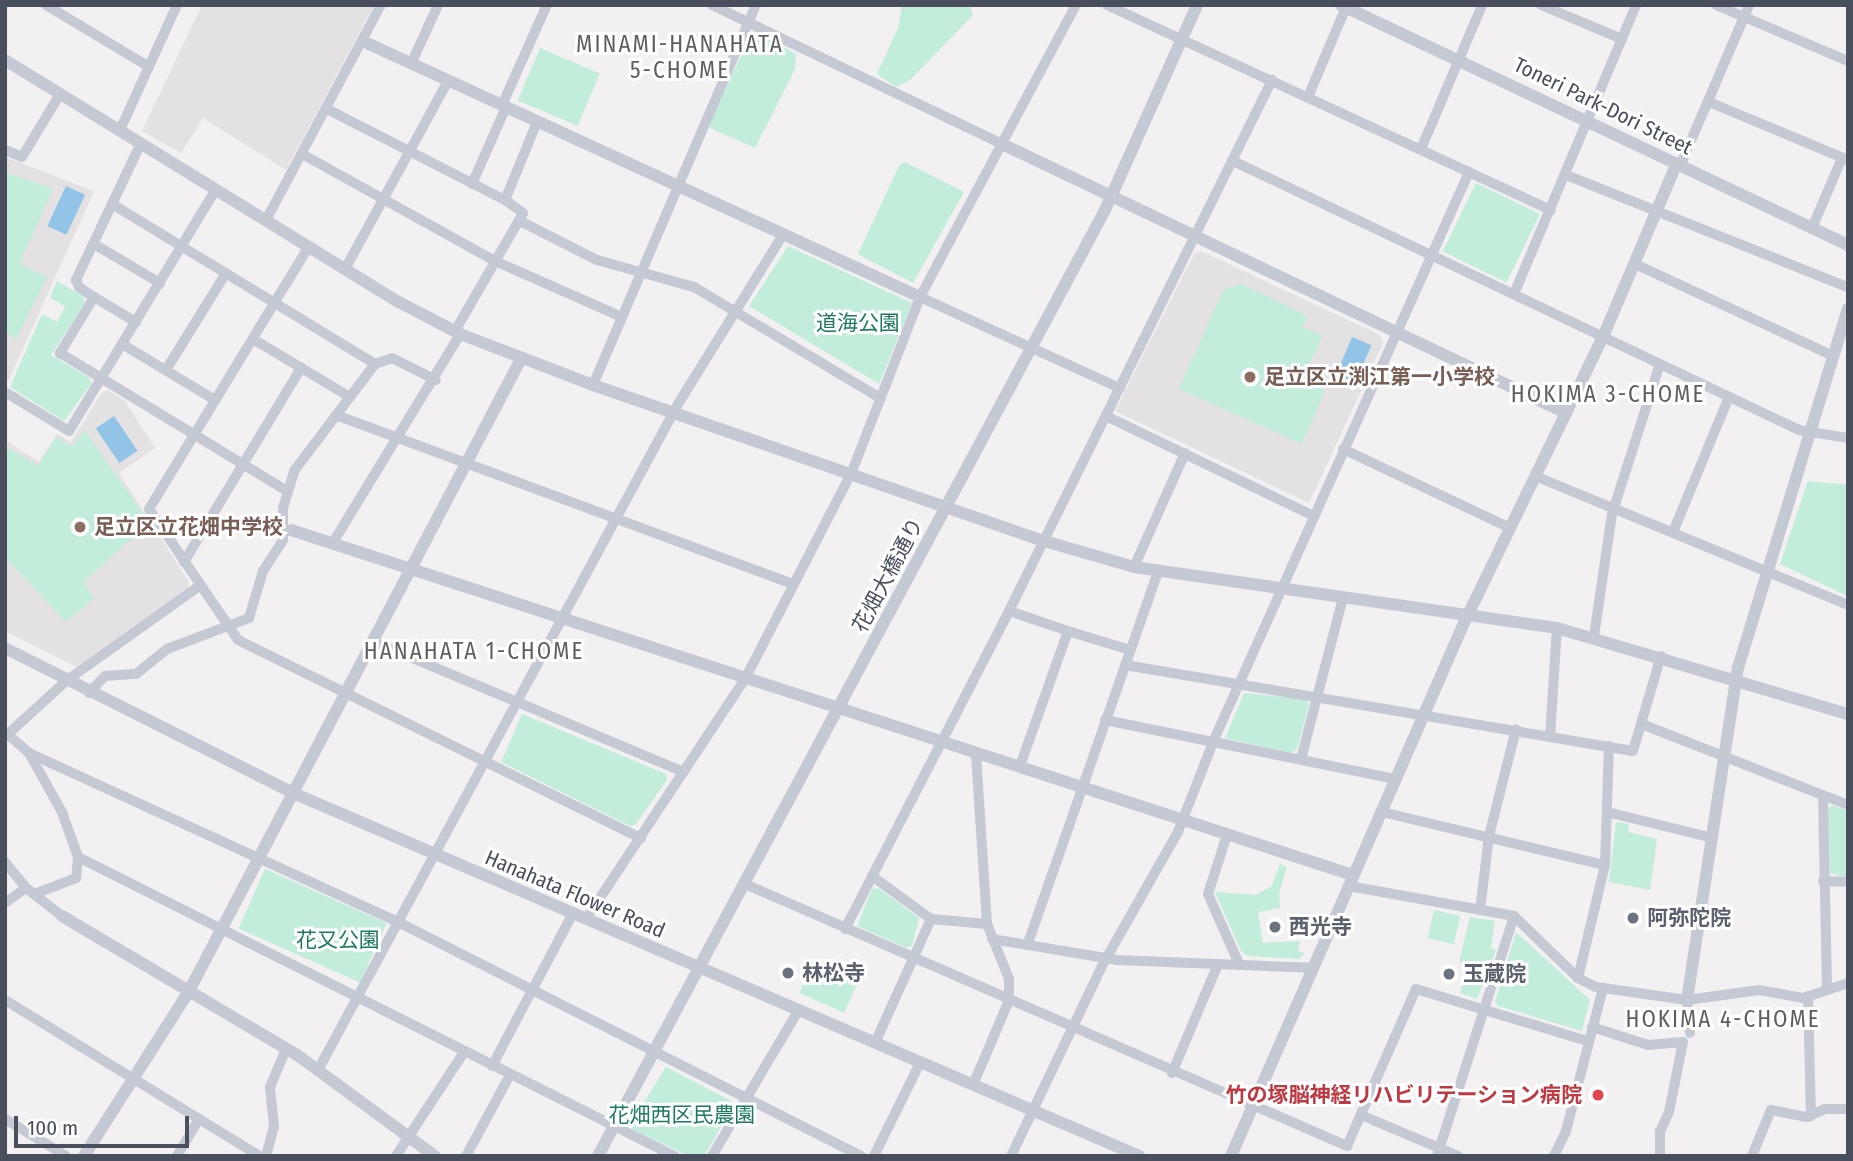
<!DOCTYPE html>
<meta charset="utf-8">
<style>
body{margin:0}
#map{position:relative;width:1853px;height:1161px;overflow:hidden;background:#f2f0f0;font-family:"Fira Sans Condensed","Noto Sans JP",sans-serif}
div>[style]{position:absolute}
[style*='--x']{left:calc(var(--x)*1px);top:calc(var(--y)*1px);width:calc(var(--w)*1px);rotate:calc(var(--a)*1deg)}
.education>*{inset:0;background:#e3e1e1}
.green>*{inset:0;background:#c1edda;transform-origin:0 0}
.water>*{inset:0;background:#91c4e7;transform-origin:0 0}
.minor>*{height:10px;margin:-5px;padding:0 5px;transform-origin:5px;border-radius:5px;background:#c4c9d4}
.tertiary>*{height:12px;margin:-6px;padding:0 6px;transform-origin:6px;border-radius:6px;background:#c4c9d4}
.dots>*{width:19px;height:19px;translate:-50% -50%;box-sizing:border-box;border:4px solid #fff;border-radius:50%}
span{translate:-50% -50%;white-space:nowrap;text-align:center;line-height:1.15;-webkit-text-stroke:6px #fff;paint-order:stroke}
.street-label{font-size:21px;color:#494f5c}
.park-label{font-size:21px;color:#1d7a5d}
.education-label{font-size:21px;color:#785e54;font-weight:700}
.left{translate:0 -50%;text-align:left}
.worship-label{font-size:21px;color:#5b616d;font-weight:700}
.health-label{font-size:21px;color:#be3a42;font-weight:700}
.right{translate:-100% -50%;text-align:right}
.neighbourhood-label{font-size:23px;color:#5d5f64;letter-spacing:2px}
.frame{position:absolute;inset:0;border:7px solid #494f5c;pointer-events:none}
.scale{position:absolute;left:14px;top:1116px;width:175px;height:32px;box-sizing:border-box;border:4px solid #494f5c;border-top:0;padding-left:9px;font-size:21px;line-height:24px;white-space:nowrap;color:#494f5c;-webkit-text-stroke:5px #fff;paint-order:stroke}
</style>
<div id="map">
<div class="education">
<i style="clip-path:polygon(202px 5px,374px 5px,286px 170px,203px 118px,181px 153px,142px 131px)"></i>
<i style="clip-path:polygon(5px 157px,94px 191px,6px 386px,5px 385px)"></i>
<i style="clip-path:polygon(1201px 251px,1380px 335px,1383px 343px,1309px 503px,1115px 411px,1194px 254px)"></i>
<i style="clip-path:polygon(108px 390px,125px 401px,155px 448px,119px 473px,189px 582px,188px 588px,77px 667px,5px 631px,5px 448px,8px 442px,39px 462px,57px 434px,71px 442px,102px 392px)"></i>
</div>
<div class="green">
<i style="clip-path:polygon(902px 5px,969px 5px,973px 15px,910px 80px,896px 87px,877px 74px,898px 28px)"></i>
<i style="clip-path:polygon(753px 31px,796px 54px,795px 69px,755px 148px,710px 128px,709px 123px)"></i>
<i style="left:540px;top:48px;width:65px;height:57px;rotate:23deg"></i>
<i style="clip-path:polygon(905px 162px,964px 192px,913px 283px,858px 254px,899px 166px)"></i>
<i style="clip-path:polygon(5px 172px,53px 189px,19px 264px,47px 277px,16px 339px,5px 331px)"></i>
<i style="left:1476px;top:183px;width:71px;height:76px;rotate:26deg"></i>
<i style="clip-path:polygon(788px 246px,912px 303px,879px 384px,749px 306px)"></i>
<i style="clip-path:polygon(57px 281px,83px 296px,85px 302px,51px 355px,90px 378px,91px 384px,64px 421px,10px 387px,42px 314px,57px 322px,65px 306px,50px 298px)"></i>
<i style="clip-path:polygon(1242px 284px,1307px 316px,1303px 327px,1323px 336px,1306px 371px,1325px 391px,1302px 444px,1179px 389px,1223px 290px)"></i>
<i style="clip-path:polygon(84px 430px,149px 522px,83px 583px,94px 598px,66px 622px,5px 557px,5px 454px,8px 448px,38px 466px,56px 437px,73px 447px)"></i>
<i style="clip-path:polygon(1808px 481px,1848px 485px,1848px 596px,1780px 564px)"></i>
<i style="clip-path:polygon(1244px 693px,1306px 699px,1309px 705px,1297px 749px,1291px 753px,1225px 738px)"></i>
<i style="clip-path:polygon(522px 714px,666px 774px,667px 780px,635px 825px,630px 826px,501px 762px)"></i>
<i style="clip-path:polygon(1832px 805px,1848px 811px,1848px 878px,1830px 873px,1828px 810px)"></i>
<i style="clip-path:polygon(1616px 822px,1629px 824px,1628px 832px,1657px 839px,1650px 890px,1609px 882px)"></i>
<i style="clip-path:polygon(1280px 864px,1287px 867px,1279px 893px,1280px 908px,1258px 912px,1263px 943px,1300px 941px,1298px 951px,1305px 953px,1299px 959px,1248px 956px,1241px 951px,1215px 892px,1256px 895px,1272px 886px)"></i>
<i style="left:265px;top:869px;width:133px;height:65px;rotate:24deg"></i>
<i style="clip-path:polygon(878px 888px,919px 918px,912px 946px,907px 948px,857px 926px,872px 889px)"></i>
<i style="left:1434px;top:910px;width:27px;height:29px;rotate:13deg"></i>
<i style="clip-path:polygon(1470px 917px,1495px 921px,1491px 948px,1496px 950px,1477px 999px,1460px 993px,1468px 964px,1459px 962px)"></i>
<i style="clip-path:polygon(1516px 932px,1590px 1000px,1582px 1031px,1498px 1006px,1495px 1002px)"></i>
<i style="left:814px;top:960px;width:49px;height:36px;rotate:24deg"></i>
<i style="clip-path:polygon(666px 1067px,731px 1101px,733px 1106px,704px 1156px,688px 1156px,632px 1129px,631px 1123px)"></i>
</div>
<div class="water">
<i style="left:66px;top:186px;width:21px;height:44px;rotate:25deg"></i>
<i style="left:1352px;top:337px;width:21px;height:42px;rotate:23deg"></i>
<i style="left:114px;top:416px;width:42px;height:22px;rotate:56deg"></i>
</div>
<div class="minor">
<i style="--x:46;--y:5;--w:120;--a:31"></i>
<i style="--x:712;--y:5;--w:322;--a:25.6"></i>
<i style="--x:1107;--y:5;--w:489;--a:24.8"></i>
<i style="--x:1541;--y:5;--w:88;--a:22.8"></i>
<i style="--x:1716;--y:5;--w:143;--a:23"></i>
<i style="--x:411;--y:64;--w:65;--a:-65.4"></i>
<i style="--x:1308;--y:97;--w:98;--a:-67.1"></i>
<i style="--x:1709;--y:102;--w:151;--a:22.6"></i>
<i style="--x:502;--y:105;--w:110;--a:-65.8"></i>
<i style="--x:327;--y:109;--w:200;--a:27.1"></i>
<i style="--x:120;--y:130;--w:137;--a:-65.5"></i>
<i style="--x:141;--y:143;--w:152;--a:115.4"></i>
<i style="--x:76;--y:280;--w:8;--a:67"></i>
<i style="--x:79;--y:287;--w:18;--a:34"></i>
<i style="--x:94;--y:297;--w:66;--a:121.3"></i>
<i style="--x:60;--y:353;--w:266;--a:31.3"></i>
<i style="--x:1421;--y:149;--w:156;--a:-67"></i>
<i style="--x:5;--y:150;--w:18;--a:22"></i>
<i style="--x:22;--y:157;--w:74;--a:-58.9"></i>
<i style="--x:302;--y:154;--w:221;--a:29"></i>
<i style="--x:495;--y:261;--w:139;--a:23.8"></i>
<i style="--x:1233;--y:161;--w:627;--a:25.42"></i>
<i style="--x:1799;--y:430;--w:50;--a:9.3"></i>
<i style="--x:1681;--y:164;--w:173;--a:-66.8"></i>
<i style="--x:1566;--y:175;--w:303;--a:21.7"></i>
<i style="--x:472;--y:184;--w:84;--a:-66.2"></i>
<i style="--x:112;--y:204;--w:308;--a:31.3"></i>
<i style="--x:266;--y:220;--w:244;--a:-61.9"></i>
<i style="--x:520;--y:221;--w:86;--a:26.9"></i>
<i style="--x:597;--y:260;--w:101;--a:15.6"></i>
<i style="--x:694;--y:287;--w:217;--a:30.8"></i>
<i style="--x:1812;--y:228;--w:76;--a:-66.8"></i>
<i style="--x:94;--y:244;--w:77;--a:30.6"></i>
<i style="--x:309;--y:246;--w:308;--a:121.3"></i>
<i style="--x:149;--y:509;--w:158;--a:55.8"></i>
<i style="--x:238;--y:640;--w:449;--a:26.2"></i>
<i style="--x:1635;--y:264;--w:218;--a:24.9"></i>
<i style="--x:345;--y:269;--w:214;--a:-61.3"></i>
<i style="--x:1514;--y:294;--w:314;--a:-67.1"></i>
<i style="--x:94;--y:297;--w:49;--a:30.8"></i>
<i style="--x:920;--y:297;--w:220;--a:24.5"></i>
<i style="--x:455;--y:331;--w:136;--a:-60"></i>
<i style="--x:523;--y:213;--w:22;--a:-144"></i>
<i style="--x:505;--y:200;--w:84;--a:-67.7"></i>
<i style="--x:253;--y:339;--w:113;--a:30.9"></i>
<i style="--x:122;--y:344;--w:109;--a:31.1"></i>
<i style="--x:166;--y:370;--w:114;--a:-58.3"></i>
<i style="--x:593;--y:385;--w:413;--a:-66.8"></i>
<i style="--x:5;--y:392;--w:75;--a:31.4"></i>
<i style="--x:69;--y:431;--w:283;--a:-58.7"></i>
<i style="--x:336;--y:415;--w:487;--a:20.3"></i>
<i style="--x:1106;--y:416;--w:231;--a:25.7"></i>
<i style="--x:1343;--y:449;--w:185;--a:25.3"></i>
<i style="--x:1535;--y:476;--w:339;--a:22.4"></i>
<i style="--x:1673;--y:532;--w:146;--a:-67.5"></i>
<i style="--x:332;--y:544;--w:246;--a:-58.6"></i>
<i style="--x:184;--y:562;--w:227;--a:-58.9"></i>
<i style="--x:1134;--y:567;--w:125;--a:-65.9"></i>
<i style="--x:1009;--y:611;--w:62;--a:18.7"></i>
<i style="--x:1594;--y:636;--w:123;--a:-81.6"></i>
<i style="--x:1612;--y:514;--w:157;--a:-72.3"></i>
<i style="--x:372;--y:641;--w:338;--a:22.8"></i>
<i style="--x:1125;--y:665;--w:515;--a:9.61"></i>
<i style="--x:1633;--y:751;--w:99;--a:-73.6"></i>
<i style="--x:89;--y:693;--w:23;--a:-47"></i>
<i style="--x:105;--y:676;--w:31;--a:-4"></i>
<i style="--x:136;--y:674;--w:40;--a:-39"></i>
<i style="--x:167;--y:649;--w:88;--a:-20.7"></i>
<i style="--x:249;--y:618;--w:49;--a:-73.4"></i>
<i style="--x:263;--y:571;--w:37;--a:-57"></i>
<i style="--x:283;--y:540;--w:32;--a:-90"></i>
<i style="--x:283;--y:508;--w:39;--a:-73"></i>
<i style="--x:294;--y:471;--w:134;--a:-52.9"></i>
<i style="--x:375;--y:364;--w:18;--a:-19"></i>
<i style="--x:392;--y:358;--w:49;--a:26.6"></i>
<i style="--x:1105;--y:720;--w:297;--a:11.5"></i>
<i style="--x:1644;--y:725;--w:219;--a:21.4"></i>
<i style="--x:5;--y:732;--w:32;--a:41"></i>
<i style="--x:29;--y:753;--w:68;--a:60.8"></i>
<i style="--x:62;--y:812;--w:48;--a:70.4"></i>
<i style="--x:78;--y:857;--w:21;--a:95"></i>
<i style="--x:76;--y:878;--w:45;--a:159.1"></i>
<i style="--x:8;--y:734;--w:79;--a:-42.4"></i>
<i style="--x:66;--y:681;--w:163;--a:-35.5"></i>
<i style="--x:1550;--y:736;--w:108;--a:-86.3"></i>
<i style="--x:29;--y:753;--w:408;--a:24.6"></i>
<i style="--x:400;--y:923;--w:517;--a:26.81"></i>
<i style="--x:1301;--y:759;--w:166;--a:-75.4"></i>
<i style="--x:1020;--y:766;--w:143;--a:-70.4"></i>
<i style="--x:1068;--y:631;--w:65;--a:17"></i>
<i style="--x:1823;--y:796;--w:194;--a:88.8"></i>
<i style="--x:1382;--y:812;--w:229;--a:13.4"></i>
<i style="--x:1607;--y:812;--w:109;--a:13.8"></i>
<i style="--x:1227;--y:835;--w:62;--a:107.9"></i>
<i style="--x:1208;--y:894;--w:77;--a:66.1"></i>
<i style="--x:78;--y:857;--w:667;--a:26.64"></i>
<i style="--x:5;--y:862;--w:33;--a:51"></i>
<i style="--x:26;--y:888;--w:46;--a:37.9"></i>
<i style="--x:872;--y:876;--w:73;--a:36.1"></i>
<i style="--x:931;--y:919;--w:56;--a:5.1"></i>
<i style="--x:1823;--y:881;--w:25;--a:2"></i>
<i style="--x:745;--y:884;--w:657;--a:23.52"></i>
<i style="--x:1347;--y:1146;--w:171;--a:-66.3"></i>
<i style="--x:1416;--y:989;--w:179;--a:16.9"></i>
<i style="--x:1349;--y:886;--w:168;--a:10.3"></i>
<i style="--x:1514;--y:916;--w:89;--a:44.1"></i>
<i style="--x:1578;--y:978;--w:20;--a:27"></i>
<i style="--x:1596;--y:987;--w:92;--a:8.1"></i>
<i style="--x:1687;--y:1000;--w:73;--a:-7.9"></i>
<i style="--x:1759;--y:990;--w:45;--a:10.3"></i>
<i style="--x:1803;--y:998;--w:47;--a:-18.4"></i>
<i style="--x:5;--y:903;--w:26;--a:-36"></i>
<i style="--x:1480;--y:910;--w:75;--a:-83.1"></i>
<i style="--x:1489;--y:836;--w:110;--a:-75.8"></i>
<i style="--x:586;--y:919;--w:290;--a:-56.5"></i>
<i style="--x:746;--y:677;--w:229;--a:-62.7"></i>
<i style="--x:851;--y:474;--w:190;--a:-68.7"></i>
<i style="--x:920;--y:297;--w:331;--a:-61.9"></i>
<i style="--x:845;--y:929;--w:358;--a:-62.7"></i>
<i style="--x:1009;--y:611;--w:593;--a:-63.65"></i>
<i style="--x:992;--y:939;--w:127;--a:9.5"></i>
<i style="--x:1117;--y:960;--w:196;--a:2.3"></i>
<i style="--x:1028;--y:943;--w:393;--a:-70.7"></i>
<i style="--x:1578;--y:978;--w:116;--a:-76.6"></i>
<i style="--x:1605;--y:865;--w:119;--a:-88.1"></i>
<i style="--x:1808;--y:996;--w:120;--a:88.6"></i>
<i style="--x:5;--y:1000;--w:299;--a:31.5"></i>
<i style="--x:1687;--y:1000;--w:33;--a:85"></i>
<i style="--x:1592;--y:1027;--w:59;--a:17.8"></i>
<i style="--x:1648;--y:1045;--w:35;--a:-5"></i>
<i style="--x:1683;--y:1042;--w:71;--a:101.3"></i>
<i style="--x:1669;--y:1112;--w:21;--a:115"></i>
<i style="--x:1660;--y:1131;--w:25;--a:90"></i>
<i style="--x:875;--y:1043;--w:136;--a:-65.7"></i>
<i style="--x:492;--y:1066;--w:173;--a:-62.1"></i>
<i style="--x:318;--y:1070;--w:757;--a:-61.61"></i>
<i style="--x:678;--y:404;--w:201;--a:-58.2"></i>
<i style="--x:1172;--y:1073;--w:118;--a:-67.1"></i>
<i style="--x:973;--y:1085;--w:92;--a:-67"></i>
<i style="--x:1009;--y:1000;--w:21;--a:-90"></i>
<i style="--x:1009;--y:979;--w:59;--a:-111.8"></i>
<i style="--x:987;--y:924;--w:171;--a:-93.7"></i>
<i style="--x:1361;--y:1115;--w:105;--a:22.9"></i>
<i style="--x:5;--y:1119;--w:71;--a:31.2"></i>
<i style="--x:177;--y:1156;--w:43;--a:-59.3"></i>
<i style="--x:266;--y:1156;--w:31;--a:-75"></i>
<i style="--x:274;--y:1126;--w:39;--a:-96"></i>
<i style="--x:270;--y:1087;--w:41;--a:-67.2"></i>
<i style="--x:396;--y:1156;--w:124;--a:-56.8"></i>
<i style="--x:466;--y:1156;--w:92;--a:-61.5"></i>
<i style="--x:712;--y:1156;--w:169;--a:-59.3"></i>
<i style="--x:874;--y:1156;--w:104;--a:-63.7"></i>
<i style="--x:1011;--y:1156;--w:213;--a:-64.4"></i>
<i style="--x:1103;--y:964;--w:152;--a:-60.4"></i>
<i style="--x:1178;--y:832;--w:97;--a:-68.7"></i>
<i style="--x:1213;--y:742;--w:625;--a:-65.81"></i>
<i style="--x:1437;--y:1156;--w:252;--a:-72.2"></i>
<i style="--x:1554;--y:1156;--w:28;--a:-64"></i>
<i style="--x:1566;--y:1131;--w:148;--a:-75.5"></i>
<i style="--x:1752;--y:1156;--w:50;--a:-67.6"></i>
<i style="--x:1771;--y:1110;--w:37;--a:11"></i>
<i style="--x:1807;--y:1117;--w:20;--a:-24"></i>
<i style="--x:1825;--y:1109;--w:23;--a:0"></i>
</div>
<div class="tertiary">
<i style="--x:1341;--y:5;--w:561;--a:25.33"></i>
<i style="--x:369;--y:44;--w:606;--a:24.66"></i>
<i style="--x:5;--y:60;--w:460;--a:31.6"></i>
<i style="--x:397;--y:301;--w:71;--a:27.6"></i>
<i style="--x:460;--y:334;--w:142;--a:21"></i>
<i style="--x:593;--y:385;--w:477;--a:19.1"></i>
<i style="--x:1044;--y:541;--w:94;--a:16.1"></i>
<i style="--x:1134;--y:567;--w:427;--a:8.2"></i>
<i style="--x:1557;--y:628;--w:303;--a:16.5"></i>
<i style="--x:1002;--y:144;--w:625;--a:25.5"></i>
<i style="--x:291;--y:530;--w:1117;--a:18"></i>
<i style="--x:5;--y:648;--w:322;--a:26.7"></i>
<i style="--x:293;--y:793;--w:921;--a:23.22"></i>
<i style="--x:62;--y:916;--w:277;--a:30.6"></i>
<i style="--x:300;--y:1057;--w:167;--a:36.3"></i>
<i style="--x:1687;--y:1000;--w:336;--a:-81.3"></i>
<i style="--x:1738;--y:668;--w:376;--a:-73"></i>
<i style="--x:84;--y:1156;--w:196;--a:-57.5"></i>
<i style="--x:189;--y:991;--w:714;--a:-62.29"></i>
<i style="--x:598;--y:1156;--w:1073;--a:-61.81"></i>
<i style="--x:1105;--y:210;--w:225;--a:-65.8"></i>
<i style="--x:1231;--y:1156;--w:582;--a:-66.39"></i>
<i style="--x:1464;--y:623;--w:318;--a:-64.1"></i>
<i style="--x:1603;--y:337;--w:189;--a:-67"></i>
</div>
<div class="dots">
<i style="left:1250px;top:377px;background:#8d6e63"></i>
<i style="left:80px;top:527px;background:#8d6e63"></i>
<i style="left:1633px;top:918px;background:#6b7280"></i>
<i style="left:1275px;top:927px;background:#6b7280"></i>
<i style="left:788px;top:973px;background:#6b7280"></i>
<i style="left:1449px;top:974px;background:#6b7280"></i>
<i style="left:1598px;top:1095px;background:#e0444e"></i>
</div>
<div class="street-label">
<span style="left:1603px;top:106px;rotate:26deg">Toneri Park-Dori Street</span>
<span style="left:888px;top:575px;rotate:-62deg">花畑大橋通り</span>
<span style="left:575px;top:894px;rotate:23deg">Hanahata Flower Road</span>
</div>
<div class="park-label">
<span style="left:858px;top:323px">道海公園</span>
<span style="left:338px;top:940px">花又公園</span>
<span style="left:682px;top:1115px">花畑西区民農園</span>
</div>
<div class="education-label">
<span class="left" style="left:1264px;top:377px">足立区立渕江第一小学校</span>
<span class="left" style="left:94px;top:527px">足立区立花畑中学校</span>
</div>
<div class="worship-label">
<span class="left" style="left:1647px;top:918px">阿弥陀院</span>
<span class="left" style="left:1289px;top:927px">西光寺</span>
<span class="left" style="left:802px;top:973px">林松寺</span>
<span class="left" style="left:1463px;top:974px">玉蔵院</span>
</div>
<div class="health-label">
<span class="right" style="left:1582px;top:1095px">竹の塚脳神経リハビリテーション病院</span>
</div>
<div class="neighbourhood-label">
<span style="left:680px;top:57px">MINAMI-HANAHATA<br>5-CHOME</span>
<span style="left:1608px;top:394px">HOKIMA 3-CHOME</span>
<span style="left:474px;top:651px">HANAHATA 1-CHOME</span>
<span style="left:1723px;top:1019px">HOKIMA 4-CHOME</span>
</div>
<div class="frame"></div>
<div class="scale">100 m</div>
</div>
